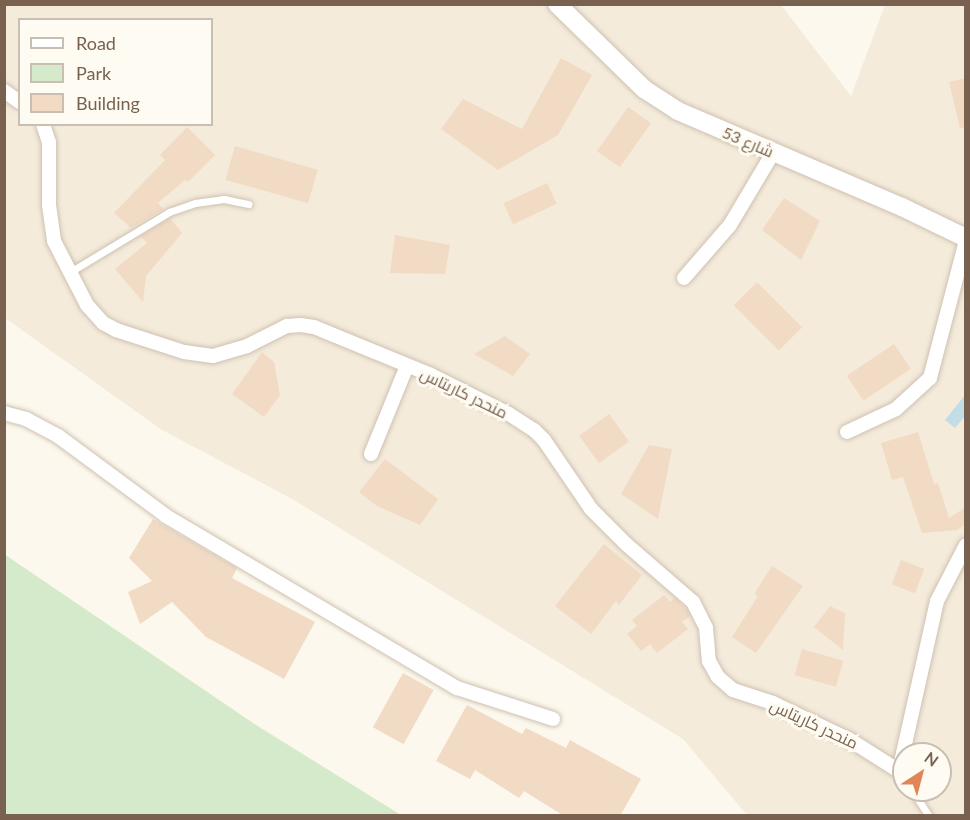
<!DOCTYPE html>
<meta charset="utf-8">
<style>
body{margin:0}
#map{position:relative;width:970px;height:820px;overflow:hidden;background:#fcf8ed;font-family:Lato,Cairo,sans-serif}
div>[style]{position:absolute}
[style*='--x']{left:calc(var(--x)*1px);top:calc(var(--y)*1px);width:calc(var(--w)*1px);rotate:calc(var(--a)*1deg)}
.residential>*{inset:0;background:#f4ebdb}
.green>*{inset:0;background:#d4eaca}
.water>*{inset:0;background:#c1dde6}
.building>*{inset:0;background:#f1dbc5;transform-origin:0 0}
.roads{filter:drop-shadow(0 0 2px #cfc1b1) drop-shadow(0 0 2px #cfc1b1)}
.lane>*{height:7px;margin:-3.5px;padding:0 3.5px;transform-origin:3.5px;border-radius:3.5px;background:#fff}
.street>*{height:14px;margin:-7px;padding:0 7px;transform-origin:7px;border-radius:7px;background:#fff}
.secondary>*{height:18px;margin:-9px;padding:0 9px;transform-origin:9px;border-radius:9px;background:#fff}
span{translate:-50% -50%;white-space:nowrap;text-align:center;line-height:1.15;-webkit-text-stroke:6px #fefbf3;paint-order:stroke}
.street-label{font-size:16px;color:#78624f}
.frame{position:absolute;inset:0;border:6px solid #78624f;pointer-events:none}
.legend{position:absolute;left:18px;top:18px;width:195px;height:108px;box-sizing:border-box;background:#fefbf3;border:2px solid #c8beb1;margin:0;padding:8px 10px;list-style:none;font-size:18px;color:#78624f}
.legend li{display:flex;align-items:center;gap:12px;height:30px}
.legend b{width:30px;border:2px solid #c8beb1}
.north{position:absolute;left:892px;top:742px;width:60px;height:60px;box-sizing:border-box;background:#fefbf3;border:2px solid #c8beb1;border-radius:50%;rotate:36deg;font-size:16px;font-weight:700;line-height:24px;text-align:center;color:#78624f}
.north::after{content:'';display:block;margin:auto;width:21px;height:27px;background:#e18557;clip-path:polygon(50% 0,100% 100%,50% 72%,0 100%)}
</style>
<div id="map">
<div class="residential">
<i style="clip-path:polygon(evenodd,5px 5px,781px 5px,851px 96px,885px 5px,965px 5px,965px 815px,747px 815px,683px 739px,294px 500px,162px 430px,5px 318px,5px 5px,20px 20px,212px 20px,212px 124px,20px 124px,20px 20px,5px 5px,904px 754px,940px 754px,940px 790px,904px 790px,904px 754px)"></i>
</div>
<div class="green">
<i style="clip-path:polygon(4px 554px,256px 725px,401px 815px,5px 815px)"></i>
</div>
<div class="water">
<i style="clip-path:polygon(965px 395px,965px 416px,955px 428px,945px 420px)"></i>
</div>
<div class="building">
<i style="clip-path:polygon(561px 58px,592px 75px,558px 135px,498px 170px,441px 129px,463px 99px,522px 129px)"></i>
<i style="clip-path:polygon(966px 78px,966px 127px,960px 128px,949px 82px)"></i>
<i style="left:628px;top:107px;width:28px;height:54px;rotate:35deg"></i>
<i style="clip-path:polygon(187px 127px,215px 155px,188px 182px,185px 180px,158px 203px,163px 209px,131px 228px,114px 213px,165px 160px,160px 155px)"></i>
<i style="left:235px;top:146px;width:86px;height:35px;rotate:16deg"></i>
<i style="left:547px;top:183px;width:23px;height:48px;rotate:65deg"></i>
<i style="clip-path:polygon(784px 198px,820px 221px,801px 260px,762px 230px)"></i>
<i style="clip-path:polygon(170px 218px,182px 233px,146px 276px,143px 302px,115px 269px,147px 243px,140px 236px)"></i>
<i style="clip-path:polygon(395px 235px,450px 245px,445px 274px,390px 273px)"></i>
<i style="left:757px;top:282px;width:64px;height:33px;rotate:45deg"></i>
<i style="clip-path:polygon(505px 336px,530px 354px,513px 376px,474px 354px)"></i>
<i style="left:894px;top:344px;width:30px;height:57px;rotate:56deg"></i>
<i style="clip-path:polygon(262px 352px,274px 362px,280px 395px,264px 417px,232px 394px)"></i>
<i style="left:609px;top:414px;width:34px;height:37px;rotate:54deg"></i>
<i style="clip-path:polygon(918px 432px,934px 484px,938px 483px,949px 518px,966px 507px,966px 524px,957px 530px,922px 533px,903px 477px,892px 480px,881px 443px)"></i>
<i style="clip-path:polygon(649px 445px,672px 449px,658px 519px,621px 494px)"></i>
<i style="clip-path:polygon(385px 459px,438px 499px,420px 525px,377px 506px,359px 492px)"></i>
<i style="clip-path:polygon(153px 519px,237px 568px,232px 578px,315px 622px,284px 679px,206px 637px,172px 602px,140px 624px,128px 592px,152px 581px,129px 558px)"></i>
<i style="clip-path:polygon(604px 544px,642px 575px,619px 605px,616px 601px,591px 634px,555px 606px)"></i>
<i style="left:901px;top:560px;width:25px;height:26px;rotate:21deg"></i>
<i style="clip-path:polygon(772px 566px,803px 586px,756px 653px,732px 637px,758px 596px,754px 594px)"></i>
<i style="clip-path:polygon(664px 595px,670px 602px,675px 598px,687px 610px,690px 616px,682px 622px,688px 629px,657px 653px,650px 644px,641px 651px,627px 634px,637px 626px,632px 620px)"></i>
<i style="clip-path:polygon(830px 606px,845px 613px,843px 650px,814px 627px)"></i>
<i style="left:802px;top:649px;width:43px;height:27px;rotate:16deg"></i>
<i style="left:403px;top:673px;width:35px;height:62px;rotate:29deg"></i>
<i style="clip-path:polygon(467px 705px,522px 734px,526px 728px,566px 748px,570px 740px,641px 779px,620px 816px,564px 816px,524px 791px,519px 798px,475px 770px,470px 779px,436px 761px)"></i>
</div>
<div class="roads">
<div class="lane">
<i style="--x:70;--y:272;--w:116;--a:-31.2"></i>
<i style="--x:169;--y:212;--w:28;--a:-19"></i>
<i style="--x:195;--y:203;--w:29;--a:-8"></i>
<i style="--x:224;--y:199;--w:25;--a:12"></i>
<i style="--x:912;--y:790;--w:31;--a:57"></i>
</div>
<div class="street">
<i style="--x:4;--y:91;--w:19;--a:35"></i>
<i style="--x:43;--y:124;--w:19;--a:72"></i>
<i style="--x:49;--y:142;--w:63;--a:90"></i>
<i style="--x:49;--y:205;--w:36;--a:82"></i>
<i style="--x:54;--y:241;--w:72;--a:62.7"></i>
<i style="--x:87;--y:305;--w:24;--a:48"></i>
<i style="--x:103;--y:323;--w:15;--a:28"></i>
<i style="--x:116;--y:330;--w:71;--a:17.9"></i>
<i style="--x:184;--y:352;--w:29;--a:8"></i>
<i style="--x:213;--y:356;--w:35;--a:-16"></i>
<i style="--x:247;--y:346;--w:45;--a:-26.6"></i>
<i style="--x:287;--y:326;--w:14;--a:-4"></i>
<i style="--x:301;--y:325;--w:13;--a:9"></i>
<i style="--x:314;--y:327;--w:126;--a:22.3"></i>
<i style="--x:431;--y:375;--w:87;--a:26.6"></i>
<i style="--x:509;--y:414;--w:30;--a:33"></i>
<i style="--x:534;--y:430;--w:14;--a:45"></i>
<i style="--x:544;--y:440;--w:83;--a:55.7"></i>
<i style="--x:591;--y:509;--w:49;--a:45"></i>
<i style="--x:626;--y:544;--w:89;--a:40.9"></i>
<i style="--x:693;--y:602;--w:29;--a:63"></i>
<i style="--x:706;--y:628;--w:33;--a:85"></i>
<i style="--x:709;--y:661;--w:18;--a:61"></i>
<i style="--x:718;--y:677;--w:20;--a:41"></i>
<i style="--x:733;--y:690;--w:42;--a:18"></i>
<i style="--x:773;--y:703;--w:85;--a:25.7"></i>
<i style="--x:850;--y:740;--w:58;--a:32.3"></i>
<i style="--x:899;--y:771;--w:174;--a:-77.4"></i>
<i style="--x:937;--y:601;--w:63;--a:-62.6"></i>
<i style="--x:684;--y:278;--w:70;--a:-49"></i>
<i style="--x:730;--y:225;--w:84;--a:-59.2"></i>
<i style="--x:4;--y:413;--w:23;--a:15"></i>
<i style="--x:26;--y:419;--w:36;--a:28"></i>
<i style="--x:58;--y:436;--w:134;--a:36.5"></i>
<i style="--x:166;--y:516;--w:338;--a:30.6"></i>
<i style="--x:457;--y:688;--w:101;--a:17.9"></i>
<i style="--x:847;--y:432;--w:54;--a:-25.1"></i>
<i style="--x:896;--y:409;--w:46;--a:-42.4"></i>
<i style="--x:930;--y:378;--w:142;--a:-75.3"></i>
<i style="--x:371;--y:454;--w:95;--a:-67.8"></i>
</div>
<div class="secondary">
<i style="--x:557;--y:4;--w:122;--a:44.3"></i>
<i style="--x:644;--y:89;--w:40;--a:32.9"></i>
<i style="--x:678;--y:111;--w:244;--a:23.2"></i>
<i style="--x:902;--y:207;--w:71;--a:25.8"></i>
</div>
</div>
<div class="street-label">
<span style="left:748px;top:142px;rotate:23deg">شارع 53</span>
<span style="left:464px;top:393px;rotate:26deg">منحدر كاريتاس</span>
<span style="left:814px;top:724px;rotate:25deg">منحدر كاريتاس</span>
</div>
<div class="frame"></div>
<ul class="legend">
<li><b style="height:8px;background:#fff"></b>Road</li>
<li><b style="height:16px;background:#d4eaca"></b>Park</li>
<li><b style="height:16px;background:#f1dbc5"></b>Building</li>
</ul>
<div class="north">N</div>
</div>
